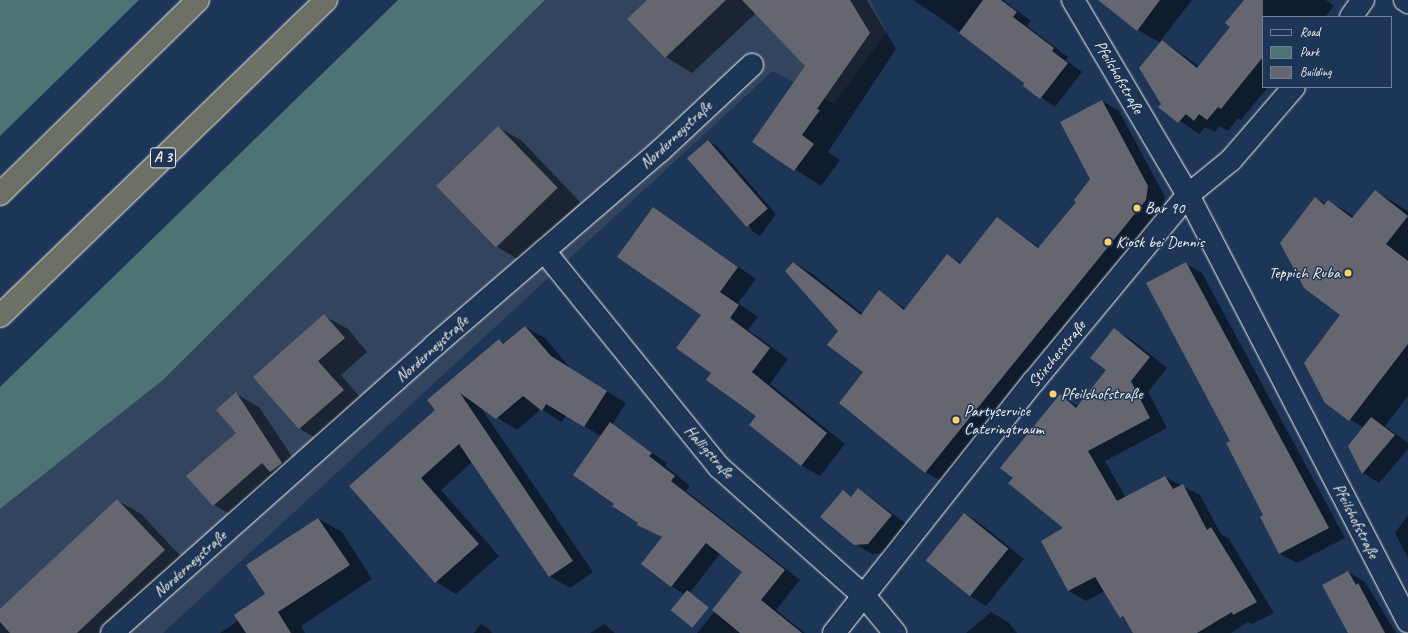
<!DOCTYPE html>
<meta charset="utf-8">
<style>
body{margin:0}
#map{position:relative;width:1408px;height:633px;overflow:hidden;background:#1d3557;font-family:Caveat,sans-serif}
div>[style]{position:absolute}
[style*='--x']{left:calc(var(--x)*1px);top:calc(var(--y)*1px);width:calc(var(--w)*1px);rotate:calc(var(--a)*1deg)}
.built>*{inset:0;background:#33445e}
.green>*{inset:0;background:#4e7375}
.shadow>*{inset:0;background:#0007}
.building>*{inset:0;background:#65666f;transform-origin:0 0}
.roads{filter:drop-shadow(0 0 1px #f4f1e8) drop-shadow(0 0 1px #f4f1e8)}
.minor>*{height:22px;margin:-11px;padding:0 11px;transform-origin:11px;border-radius:11px;background:#1d3557}
.tertiary>*{height:22px;margin:-11px;padding:0 11px;transform-origin:11px;border-radius:11px;background:#1d3557}
.secondary>*{height:22px;margin:-11px;padding:0 11px;transform-origin:11px;border-radius:11px;background:#1d3557}
.motorway>*{height:22px;margin:-11px;padding:0 11px;transform-origin:11px;border-radius:11px;background:#6c7065}
.dots>*{width:11px;height:11px;translate:-50% -50%;box-sizing:border-box;border:2px solid #1d3557;border-radius:50%}
span{translate:-50% -50%;white-space:nowrap;text-align:center;line-height:1.15;-webkit-text-stroke:3px #1d3557;paint-order:stroke}
.shield-label span{padding:1px 3px;background:#1d3557;border:1px solid;border-radius:3px;-webkit-text-stroke-width:0}
.shield-label{font-size:15px;color:#f4f1e8;font-weight:700}
.street-label{font-size:16px;color:#f4f1e8}
.poi-label{font-size:16px;color:#f4f1e8}
.left{translate:0 -50%;text-align:left}
.right{translate:-100% -50%;text-align:right}
.legend{position:absolute;left:1262px;top:16px;width:130px;height:72px;box-sizing:border-box;background:#1d3557;border:1px solid #738091;margin:0;padding:5px 7px;list-style:none;font-size:12px;color:#f4f1e8}
.legend li{display:flex;align-items:center;gap:8px;height:20px}
.legend b{width:20px;border:1px solid #738091}
</style>
<div id="map">
<div class="built">
<i style="clip-path:polygon(545px 0,870px 0,887px 32px,834px 104px,773px 71px,163px 633px,0 633px,0 509px,163px 380px)"></i>
</div>
<div class="green">
<i style="clip-path:polygon(0 0,139px 0,0 136px)"></i>
<i style="clip-path:polygon(398px 0,545px 0,163px 380px,0 509px,0 387px)"></i>
</div>
<div class="shadow">
<i style="clip-path:polygon(649px 0,867px 0,896px 49px,828px 152px,840px 160px,821px 186px,753px 142px,806px 66px,756px 13px,692px 73px,666px 57px,629px 19px)"></i>
<i style="clip-path:polygon(913px 0,1003px 0,1031px 21px,1027px 26px,1068px 57px,1066px 60px,1082px 72px,1055px 107px,1024px 85px,1026px 83px,946px 22px)"></i>
<i style="clip-path:polygon(1126px 0,1192px 0,1161px 40px,1199px 66px,1232px 27px,1246px 0,1326px 0,1334px 6px,1325px 17px,1263px 17px,1263px 87px,1268px 87px,1241px 120px,1238px 118px,1228px 131px,1219px 126px,1215px 132px,1205px 127px,1199px 134px,1160px 107px,1163px 104px,1161px 43px,1138px 30px)"></i>
<i style="clip-path:polygon(1102px 101px,1119px 111px,1165px 197px,1163px 210px,943px 482px,925px 472px,839px 331px,794px 263px,811px 273px,863px 314px,879px 292px,906px 309px,947px 255px,962px 263px,997px 218px,1040px 248px,1078px 202px,1092px 179px)"></i>
<i style="clip-path:polygon(498px 127px,521px 140px,580px 202px,519px 260px,496px 246px,437px 185px)"></i>
<i style="clip-path:polygon(708px 141px,717px 146px,776px 214px,760px 236px,752px 231px)"></i>
<i style="clip-path:polygon(1375px 191px,1408px 211px,1408px 396px,1385px 426px,1408px 443px,1408px 449px,1379px 483px,1363px 473px,1349px 446px,1363px 428px,1326px 402px,1341px 315px,1315px 198px,1326px 204px,1328px 201px,1355px 217px)"></i>
<i style="clip-path:polygon(653px 208px,756px 279px,738px 303px,758px 317px,748px 330px,788px 359px,770px 384px,845px 444px,820px 476px,801px 465px,757px 415px,712px 373px,702px 314px)"></i>
<i style="clip-path:polygon(1186px 264px,1202px 273px,1345px 538px,1297px 563px,1280px 554px,1261px 517px,1264px 516px,1231px 441px)"></i>
<i style="clip-path:polygon(324px 316px,348px 329px,367px 352px,341px 375px,366px 404px,323px 442px,300px 429px,255px 377px)"></i>
<i style="clip-path:polygon(525px 327px,545px 338px,571px 369px,626px 403px,612px 425px,667px 463px,665px 466px,690px 486px,686px 491px,800px 580px,776px 610px,805px 633px,697px 633px,746px 573px,720px 554px,687px 596px,671px 586px,663px 538px,638px 524px,640px 522px,615px 504px,601px 436px,566px 415px,562px 422px,541px 409px,517px 430px,481px 408px,593px 572px,570px 588px,549px 576px,472px 462px,441px 490px,499px 556px,456px 594px,436px 582px,351px 486px,437px 410px,499px 340px,505px 344px)"></i>
<i style="clip-path:polygon(1114px 330px,1132px 340px,1167px 368px,1148px 392px,1167px 428px,1105px 461px,1126px 498px,1165px 477px,1200px 495px,1221px 534px,1229px 539px,1274px 613px,1252px 624px,1248px 622px,1231px 633px,1134px 633px,1105px 591px,1086px 601px,1069px 591px,1042px 541px,1065px 528px,1014px 478px,1060px 396px,1079px 407px,1107px 370px)"></i>
<i style="clip-path:polygon(236px 394px,259px 407px,305px 476px,237px 518px,214px 505px,237px 433px)"></i>
<i style="clip-path:polygon(859px 489px,908px 525px,885px 553px,872px 554px,855px 544px,843px 492px,852px 497px)"></i>
<i style="clip-path:polygon(117px 500px,141px 514px,188px 564px,115px 633px,0 633px,0 611px)"></i>
<i style="clip-path:polygon(965px 514px,981px 524px,1024px 559px,986px 606px,970px 596px,927px 561px)"></i>
<i style="clip-path:polygon(1408px 515px,1408px 558px,1395px 533px)"></i>
<i style="clip-path:polygon(319px 519px,342px 532px,372px 579px,301px 626px,305px 633px,220px 633px,239px 620px,266px 595px,247px 565px)"></i>
<i style="clip-path:polygon(1348px 572px,1365px 582px,1396px 633px,1349px 633px)"></i>
<i style="clip-path:polygon(991px 612px,1008px 622px,1017px 633px,966px 633px)"></i>
<i style="clip-path:polygon(481px 624px,489px 629px,492px 633px,474px 633px)"></i>
<i style="clip-path:polygon(604px 624px,615px 633px,590px 633px)"></i>
</div>
<div class="building">
<i style="clip-path:polygon(647px 0,726px 0,665px 58px,627px 19px)"></i>
<i style="clip-path:polygon(742px 0,850px 0,870px 33px,817px 109px,820px 110px,802px 135px,814px 144px,794px 171px,752px 142px,805px 66px)"></i>
<i style="clip-path:polygon(983px 0,1001px 0,1017px 12px,1013px 17px,1054px 48px,1052px 51px,1068px 63px,1040px 99px,1023px 86px,1024px 83px,959px 33px)"></i>
<i style="clip-path:polygon(1098px 0,1160px 0,1137px 31px)"></i>
<i style="clip-path:polygon(1244px 0,1263px 0,1263px 57px,1221px 109px,1218px 107px,1207px 120px,1199px 114px,1194px 121px,1186px 114px,1178px 123px,1158px 107px,1161px 104px,1139px 68px,1162px 40px,1197px 68px,1230px 27px,1225px 23px)"></i>
<i style="clip-path:polygon(1102px 100px,1148px 186px,1146px 200px,925px 473px,839px 403px,863px 372px,827px 345px,838px 331px,785px 271px,793px 262px,861px 315px,879px 290px,904px 310px,947px 254px,960px 264px,997px 217px,1038px 248px,1076px 202px,1074px 200px,1090px 179px,1060px 122px)"></i>
<i style="left:498px;top:126px;width:86px;height:86px;rotate:46deg"></i>
<i style="left:708px;top:140px;width:91px;height:28px;rotate:49deg"></i>
<i style="clip-path:polygon(1375px 190px,1408px 216px,1386px 244px,1408px 261px,1408px 344px,1349px 421px,1325px 403px,1304px 363px,1340px 315px,1304px 288px,1280px 243px,1315px 197px,1324px 205px,1328px 200px,1352px 218px)"></i>
<i style="clip-path:polygon(653px 207px,738px 267px,720px 292px,739px 305px,730px 318px,770px 348px,752px 372px,827px 433px,801px 466px,749px 425px,756px 416px,706px 380px,711px 373px,676px 348px,701px 315px,617px 257px)"></i>
<i style="clip-path:polygon(1186px 262px,1329px 528px,1279px 554px,1260px 517px,1263px 515px,1226px 443px,1230px 441px,1146px 283px)"></i>
<i style="clip-path:polygon(324px 314px,345px 338px,318px 361px,344px 390px,299px 429px,253px 377px)"></i>
<i style="clip-path:polygon(525px 326px,551px 356px,607px 391px,584px 427px,546px 404px,542px 411px,523px 396px,496px 419px,460px 393px,573px 561px,549px 577px,459px 444px,421px 478px,479px 544px,435px 583px,349px 486px,435px 410px,427px 400px,499px 339px,503px 344px)"></i>
<i style="clip-path:polygon(1114px 328px,1150px 357px,1131px 381px,1150px 418px,1088px 451px,1117px 501px,1165px 476px,1173px 489px,1183px 484px,1207px 530px,1211px 527px,1257px 602px,1233px 615px,1232px 612px,1197px 633px,1133px 633px,1123px 616px,1120px 618px,1095px 577px,1068px 591px,1041px 541px,1063px 528px,1008px 483px,1013px 478px,1000px 468px,1060px 394px,1076px 408px,1106px 370px,1090px 358px)"></i>
<i style="clip-path:polygon(236px 392px,282px 463px,270px 472px,262px 463px,213px 506px,186px 476px,236px 433px,216px 410px)"></i>
<i style="clip-path:polygon(1371px 417px,1395px 435px,1362px 474px,1348px 446px)"></i>
<i style="clip-path:polygon(610px 422px,652px 453px,649px 456px,675px 476px,671px 481px,785px 570px,761px 600px,802px 633px,740px 633px,712px 610px,742px 572px,706px 543px,671px 587px,641px 564px,662px 537px,637px 525px,638px 523px,612px 506px,614px 504px,573px 475px)"></i>
<i style="clip-path:polygon(858px 488px,892px 515px,868px 544px,854px 545px,820px 517px,843px 490px,851px 497px)"></i>
<i style="clip-path:polygon(117px 499px,165px 550px,77px 633px,10px 633px,0 622px,0 609px)"></i>
<i style="left:964px;top:513px;width:57px;height:61px;rotate:39deg"></i>
<i style="clip-path:polygon(318px 518px,350px 565px,278px 612px,291px 633px,246px 633px,234px 615px,265px 594px,246px 565px)"></i>
<i style="clip-path:polygon(1348px 571px,1356px 585px,1358px 583px,1385px 633px,1348px 633px,1322px 585px)"></i>
<i style="left:687px;top:590px;width:28px;height:26px;rotate:39deg"></i>
</div>
<div class="roads">
<div class="minor">
<i style="--x:1073;--y:0;--w:226;--a:59.5"></i>
<i style="--x:1188;--y:195;--w:480;--a:62.7"></i>
<i style="--x:544;--y:251;--w:278;--a:51"></i>
<i style="--x:719;--y:467;--w:195;--a:41.7"></i>
<i style="--x:865;--y:597;--w:47;--a:50.2"></i>
<i style="--x:112;--y:633;--w:433;--a:-41.7"></i>
<i style="--x:435;--y:345;--w:297;--a:-40.8"></i>
<i style="--x:660;--y:151;--w:126;--a:-43.1"></i>
</div>
<div class="tertiary">
<i style="--x:1351;--y:17;--w:21;--a:-55"></i>
<i style="--x:834;--y:633;--w:322;--a:-51.6"></i>
<i style="--x:1034;--y:381;--w:241;--a:-50.4"></i>
<i style="--x:1188;--y:195;--w:55;--a:-39.1"></i>
<i style="--x:1231;--y:160;--w:96;--a:-49.2"></i>
</div>
<div class="secondary">
<i style="--x:1405;--y:0;--w:4;--a:34"></i>
</div>
<div class="motorway">
<i style="--x:0;--y:194;--w:277;--a:-44.4"></i>
<i style="--x:0;--y:316;--w:454;--a:-44.1"></i>
</div>
</div>
<div class="dots">
<i style="left:1137px;top:208px;background:#ffd166"></i>
<i style="left:1108px;top:242px;background:#ffd166"></i>
<i style="left:1348px;top:273px;background:#ffd166"></i>
<i style="left:1053px;top:394px;background:#ffd166"></i>
<i style="left:956px;top:420px;background:#ffd166"></i>
</div>
<div class="shield-label">
<span style="left:163px;top:158px">A 3</span>
</div>
<div class="street-label">
<span style="left:1119px;top:77px;rotate:60deg">Pfeilshofstraße</span>
<span style="left:676px;top:135px;rotate:-43deg">Norderneystraße</span>
<span style="left:432px;top:349px;rotate:-42deg">Norderneystraße</span>
<span style="left:1057px;top:354px;rotate:-51deg">Stixchesstraße</span>
<span style="left:709px;top:452px;rotate:48deg">Halligstraße</span>
<span style="left:1356px;top:521px;rotate:63deg">Pfeilshofstraße</span>
<span style="left:190px;top:564px;rotate:-42deg">Norderneystraße</span>
</div>
<div class="poi-label">
<span class="left" style="left:1145px;top:208px">Bar 90</span>
<span class="left" style="left:1116px;top:242px">Kiosk bei Dennis</span>
<span class="right" style="left:1340px;top:273px">Teppich Ruba</span>
<span class="left" style="left:1061px;top:394px">Pfeilshofstraße</span>
<span class="left" style="left:964px;top:420px">Partyservice<br>Cateringtraum</span>
</div>
<ul class="legend">
<li><b style="height:5px;background:#1d3557"></b>Road</li>
<li><b style="height:11px;background:#4e7375"></b>Park</li>
<li><b style="height:11px;background:#65666f"></b>Building</li>
</ul>
</div>
